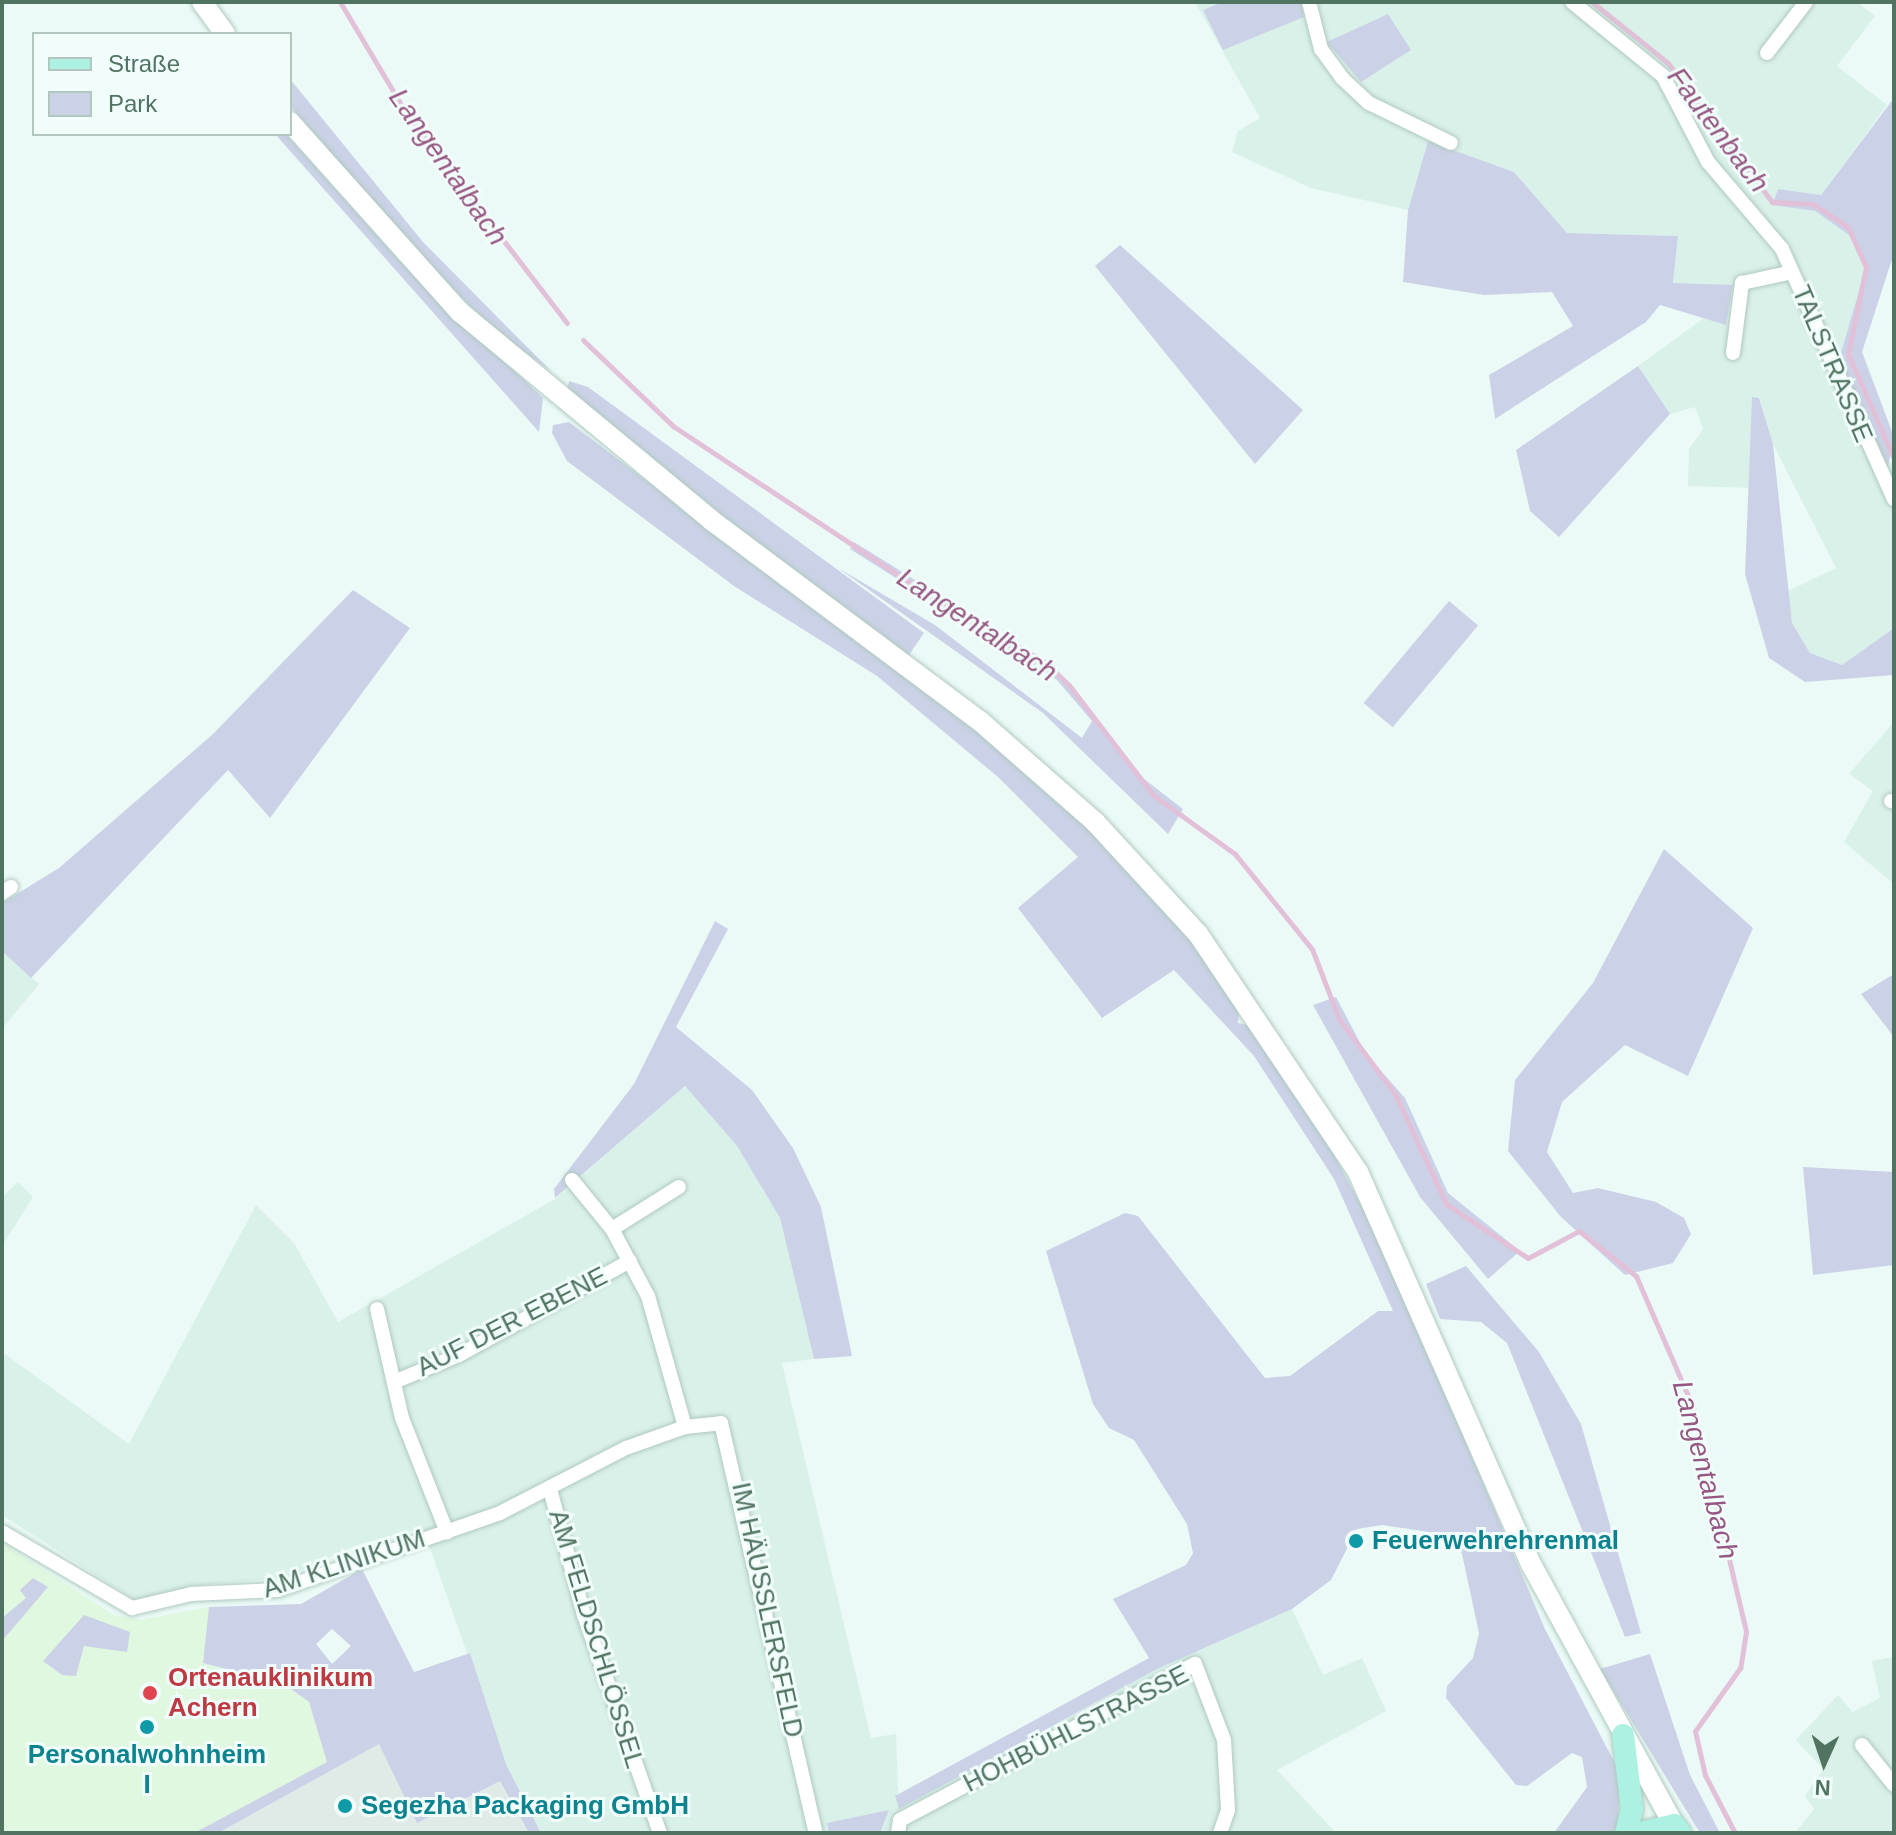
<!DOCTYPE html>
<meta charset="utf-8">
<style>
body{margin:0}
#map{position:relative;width:1896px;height:1835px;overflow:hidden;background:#ebfaf7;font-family:Arial,sans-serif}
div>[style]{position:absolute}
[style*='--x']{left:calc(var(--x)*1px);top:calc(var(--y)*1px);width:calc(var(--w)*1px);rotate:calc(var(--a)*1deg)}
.residential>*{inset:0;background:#daf1ea}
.industrial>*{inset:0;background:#e0eae6}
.medical>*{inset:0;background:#e0f7e0}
.green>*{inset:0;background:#cbd2e7;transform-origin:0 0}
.stream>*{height:5px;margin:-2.5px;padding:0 2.5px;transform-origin:2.5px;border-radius:2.5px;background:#e2c1d8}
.roads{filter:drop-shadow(0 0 2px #afc9bf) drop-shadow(0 0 2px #afc9bf)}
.street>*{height:14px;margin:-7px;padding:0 7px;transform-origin:7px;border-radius:7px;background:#fff}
.secondary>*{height:20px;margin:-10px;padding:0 10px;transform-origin:10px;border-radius:10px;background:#fff}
.primary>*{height:22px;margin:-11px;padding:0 11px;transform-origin:11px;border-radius:11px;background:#acf1e2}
.dots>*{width:22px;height:22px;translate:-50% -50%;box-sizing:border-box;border:4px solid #f1fdfa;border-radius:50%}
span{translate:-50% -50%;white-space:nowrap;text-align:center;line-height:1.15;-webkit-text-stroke:6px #f1fdfa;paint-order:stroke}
.street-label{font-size:26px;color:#517362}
.culture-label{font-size:26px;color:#0d838f;font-weight:700}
.left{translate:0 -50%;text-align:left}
.health-label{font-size:26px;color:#be3a42;font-weight:700}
.water-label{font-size:28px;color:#975783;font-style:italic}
.frame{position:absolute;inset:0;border:4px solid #517362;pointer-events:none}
.legend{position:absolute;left:32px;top:32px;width:260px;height:104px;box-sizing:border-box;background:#f1fdfa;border:2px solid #b1c6bd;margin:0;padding:10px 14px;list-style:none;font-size:24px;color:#517362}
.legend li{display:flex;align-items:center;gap:16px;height:40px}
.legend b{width:40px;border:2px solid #b1c6bd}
.north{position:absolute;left:1784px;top:1723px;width:80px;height:80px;-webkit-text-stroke:6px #f1fdfa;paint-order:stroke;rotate:183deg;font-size:22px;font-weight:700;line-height:32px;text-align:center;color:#517362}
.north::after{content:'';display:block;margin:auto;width:28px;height:36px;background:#517362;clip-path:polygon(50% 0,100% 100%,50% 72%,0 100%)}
</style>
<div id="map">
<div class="residential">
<i style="clip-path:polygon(1195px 2px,1857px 2px,1875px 16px,1837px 66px,1887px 105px,1821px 195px,1778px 189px,1772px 204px,1815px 211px,1853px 238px,1866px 267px,1839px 359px,1889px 466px,1894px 460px,1894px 628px,1842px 665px,1810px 653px,1792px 623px,1788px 591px,1836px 568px,1773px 444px,1759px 398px,1752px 398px,1753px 488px,1688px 486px,1689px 449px,1703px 429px,1695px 407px,1670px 414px,1638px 366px,1704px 318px,1726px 324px,1673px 283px,1678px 236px,1567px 233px,1514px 172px,1428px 141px,1408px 210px,1311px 188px,1232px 152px,1238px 131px,1260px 118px)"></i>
<i style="clip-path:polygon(1894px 722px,1894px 884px,1844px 842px,1873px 791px,1849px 774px)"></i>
<i style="clip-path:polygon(2px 951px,39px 984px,2px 1029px)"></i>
<i style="clip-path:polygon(685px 1086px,737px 1146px,780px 1218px,814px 1359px,782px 1363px,871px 1738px,896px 1734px,899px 1809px,1157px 1669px,1292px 1609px,1323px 1675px,1362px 1658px,1386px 1711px,1277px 1770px,1336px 1833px,541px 1833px,506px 1764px,423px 1528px,360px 1544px,283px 1578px,192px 1586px,138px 1602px,2px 1515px,2px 1352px,129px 1444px,256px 1205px,294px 1243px,338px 1322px,555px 1199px)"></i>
<i style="clip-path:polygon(18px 1182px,33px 1197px,2px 1246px,2px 1197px)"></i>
<i style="clip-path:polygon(1894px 1657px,1894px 1833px,1795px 1833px,1814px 1809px,1805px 1796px,1823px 1769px,1796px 1740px,1838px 1695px,1853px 1712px,1880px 1698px,1872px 1661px)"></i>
</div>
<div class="industrial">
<i style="clip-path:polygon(379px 1744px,500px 1781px,529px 1833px,218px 1833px)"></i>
</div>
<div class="medical">
<i style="clip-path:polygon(2px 1543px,114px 1615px,141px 1620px,209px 1607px,203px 1663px,284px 1684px,310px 1703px,327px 1762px,194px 1833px,2px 1833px)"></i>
</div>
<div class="green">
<i style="clip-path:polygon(1223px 2px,1301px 2px,1304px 17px,1223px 50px,1203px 10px)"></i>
<i style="clip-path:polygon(1388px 14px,1411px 50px,1361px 82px,1327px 42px)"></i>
<i style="clip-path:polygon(290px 79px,423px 242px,551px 371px,495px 331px,405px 241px,290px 106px)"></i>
<i style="clip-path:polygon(1894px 98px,1894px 253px,1862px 352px,1894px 437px,1888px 467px,1839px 359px,1866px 267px,1853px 238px,1815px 211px,1772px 205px,1778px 189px,1821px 195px)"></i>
<i style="clip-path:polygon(275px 134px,286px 134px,398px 259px,543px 398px,539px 432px)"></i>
<i style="clip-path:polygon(1428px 141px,1514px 172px,1567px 233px,1678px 236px,1673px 283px,1733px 285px,1726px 325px,1660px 305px,1646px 322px,1495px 419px,1489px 375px,1573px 326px,1552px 292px,1484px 295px,1403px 282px,1408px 210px)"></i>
<i style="clip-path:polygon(1120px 245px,1303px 410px,1255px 464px,1095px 266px)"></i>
<i style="clip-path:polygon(1638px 366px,1670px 414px,1559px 537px,1530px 511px,1516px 450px)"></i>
<i style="clip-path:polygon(569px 381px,588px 387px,924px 633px,909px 655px,696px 498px,567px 390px)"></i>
<i style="clip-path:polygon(1752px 397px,1759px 398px,1773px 444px,1792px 623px,1810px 653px,1842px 665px,1894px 628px,1894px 675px,1805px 682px,1769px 658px,1745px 574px)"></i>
<i style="clip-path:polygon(569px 422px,987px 739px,1104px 843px,1198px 948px,1239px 1010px,1238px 1023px,1248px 1025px,1305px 1101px,1382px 1244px,1545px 1629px,1620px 1773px,1618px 1833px,1554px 1833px,1587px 1787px,1582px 1757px,1572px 1753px,1527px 1786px,1516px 1785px,1446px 1698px,1447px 1686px,1473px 1658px,1479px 1633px,1462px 1554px,1450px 1535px,1382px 1525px,1357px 1529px,1331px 1580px,1292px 1609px,1157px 1669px,899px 1809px,895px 1796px,1149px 1658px,1113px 1599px,1186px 1565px,1193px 1553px,1187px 1524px,1134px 1440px,1109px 1428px,1093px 1404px,1046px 1251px,1125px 1213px,1138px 1216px,1265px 1378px,1290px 1376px,1378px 1311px,1393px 1311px,1334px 1179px,1254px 1056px,1174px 970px,1102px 1018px,1018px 908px,1078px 857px,998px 777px,877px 676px,734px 586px,567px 461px,552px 433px,553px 425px)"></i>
<i style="clip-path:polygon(854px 542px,1054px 666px,1144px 779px,1183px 809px,1168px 834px,1043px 713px,838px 568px,935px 625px,1082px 738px,1092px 721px,1057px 680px,850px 549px)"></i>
<i style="clip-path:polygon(353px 590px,410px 628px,270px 818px,228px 770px,31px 978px,2px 951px,2px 903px,59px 868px,213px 734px)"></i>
<i style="left:1449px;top:601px;width:38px;height:133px;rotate:40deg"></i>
<i style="clip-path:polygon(1664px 849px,1753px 928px,1688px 1076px,1625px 1045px,1562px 1102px,1547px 1152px,1573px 1193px,1598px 1188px,1656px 1202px,1684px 1218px,1691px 1234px,1673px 1263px,1625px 1275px,1561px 1217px,1508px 1151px,1515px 1080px,1593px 983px)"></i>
<i style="clip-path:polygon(715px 921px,728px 929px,676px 1027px,752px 1090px,793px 1148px,821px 1207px,852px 1356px,814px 1359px,780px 1218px,737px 1146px,685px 1086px,555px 1198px,554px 1189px,634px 1084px)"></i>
<i style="clip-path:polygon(1894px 974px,1894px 1037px,1861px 994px)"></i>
<i style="clip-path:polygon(1336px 997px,1366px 1054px,1405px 1098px,1448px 1193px,1520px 1251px,1488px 1279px,1420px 1197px,1313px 1005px)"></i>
<i style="clip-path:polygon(1803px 1167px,1894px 1172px,1894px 1265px,1813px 1275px)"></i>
<i style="clip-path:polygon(1466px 1266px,1539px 1352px,1581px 1424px,1641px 1633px,1625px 1637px,1507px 1343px,1481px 1322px,1440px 1319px,1426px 1284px)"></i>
<i style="clip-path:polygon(evenodd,362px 1569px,414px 1672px,470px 1653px,506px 1764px,541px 1833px,529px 1833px,500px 1781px,417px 1823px,379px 1744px,218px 1833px,194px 1833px,327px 1762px,309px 1702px,284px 1684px,203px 1663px,209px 1607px,301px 1604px,362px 1569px,332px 1629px,351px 1646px,332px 1664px,316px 1644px,332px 1629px)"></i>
<i style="clip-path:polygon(33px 1578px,48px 1587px,2px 1641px,2px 1618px,26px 1598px,20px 1590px)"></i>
<i style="clip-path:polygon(84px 1615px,130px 1632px,127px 1652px,84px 1646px,76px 1676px,62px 1675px,43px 1661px)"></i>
<i style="clip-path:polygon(1650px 1654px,1690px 1775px,1720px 1833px,1700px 1833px,1600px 1669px)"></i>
<i style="clip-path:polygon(889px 1810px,880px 1833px,829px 1833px,827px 1823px)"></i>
</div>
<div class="stream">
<i style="--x:340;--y:2;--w:133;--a:59.2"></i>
<i style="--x:408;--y:116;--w:261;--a:52.5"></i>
<i style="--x:1592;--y:2;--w:97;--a:38.8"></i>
<i style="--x:1668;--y:63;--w:174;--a:53.2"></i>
<i style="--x:1772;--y:202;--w:41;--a:2.8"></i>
<i style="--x:1813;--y:204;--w:42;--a:33.3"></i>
<i style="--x:1848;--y:227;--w:44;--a:65.8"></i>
<i style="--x:1866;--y:267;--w:89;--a:101.7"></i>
<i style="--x:1848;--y:354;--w:115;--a:66.3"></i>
<i style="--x:583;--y:340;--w:124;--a:43.7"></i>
<i style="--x:673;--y:426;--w:310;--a:33.5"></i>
<i style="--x:931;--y:597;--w:131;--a:29.7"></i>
<i style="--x:1045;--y:662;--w:33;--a:44"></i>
<i style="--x:1069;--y:685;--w:138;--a:52.6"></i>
<i style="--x:1153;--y:795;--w:101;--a:35.7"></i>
<i style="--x:1235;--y:854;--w:122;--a:51"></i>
<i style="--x:1312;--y:949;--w:75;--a:68.9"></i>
<i style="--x:1339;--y:1019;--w:94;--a:53.3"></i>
<i style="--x:1395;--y:1094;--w:121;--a:65.1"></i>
<i style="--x:1446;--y:1204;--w:98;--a:33.4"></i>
<i style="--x:1528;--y:1258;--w:58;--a:-27.9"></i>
<i style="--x:1579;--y:1231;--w:73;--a:38.3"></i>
<i style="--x:1636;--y:1276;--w:143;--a:66.5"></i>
<i style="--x:1693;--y:1407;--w:231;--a:76.7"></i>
<i style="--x:1746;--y:1632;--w:36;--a:99"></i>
<i style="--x:1740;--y:1668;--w:77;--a:125.5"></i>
<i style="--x:1695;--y:1731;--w:45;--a:77.2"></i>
<i style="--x:1705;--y:1775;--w:65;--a:62.7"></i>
</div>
<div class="roads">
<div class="street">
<i style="--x:1309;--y:2;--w:49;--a:75.7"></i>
<i style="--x:1321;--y:49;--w:37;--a:54"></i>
<i style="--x:1343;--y:79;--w:35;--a:43"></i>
<i style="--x:1369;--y:103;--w:91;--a:26"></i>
<i style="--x:1572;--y:2;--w:117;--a:39.1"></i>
<i style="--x:1663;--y:76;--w:97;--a:62.4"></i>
<i style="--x:1708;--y:162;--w:114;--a:49.6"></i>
<i style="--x:1782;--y:249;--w:274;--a:65.9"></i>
<i style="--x:1767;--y:53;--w:64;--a:-52.6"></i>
<i style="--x:1733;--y:353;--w:71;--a:-82.7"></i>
<i style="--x:1742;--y:283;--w:51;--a:-12.4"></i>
<i style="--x:1891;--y:801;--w:3;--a:18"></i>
<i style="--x:2;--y:893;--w:11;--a:-34"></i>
<i style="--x:572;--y:1180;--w:63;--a:50.8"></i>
<i style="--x:612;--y:1229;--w:76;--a:61.8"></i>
<i style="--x:648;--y:1296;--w:136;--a:74.2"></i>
<i style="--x:612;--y:1229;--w:79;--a:-32.1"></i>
<i style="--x:377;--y:1309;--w:112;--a:77.1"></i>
<i style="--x:402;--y:1418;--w:123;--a:68.5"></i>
<i style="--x:394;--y:1382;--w:70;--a:-22.6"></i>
<i style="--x:459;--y:1355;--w:195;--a:-28.8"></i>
<i style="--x:550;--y:1489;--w:131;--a:74.9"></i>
<i style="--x:584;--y:1615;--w:231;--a:70.8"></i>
<i style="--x:2;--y:1532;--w:151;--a:30.3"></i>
<i style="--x:132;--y:1608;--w:61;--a:-13.3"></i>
<i style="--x:191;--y:1594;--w:87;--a:-2.6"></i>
<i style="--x:278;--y:1590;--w:235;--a:-19.1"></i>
<i style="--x:500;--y:1513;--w:142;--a:-27.3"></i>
<i style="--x:626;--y:1448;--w:63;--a:-19.6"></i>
<i style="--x:685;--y:1427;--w:36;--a:-6"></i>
<i style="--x:721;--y:1423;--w:421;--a:77"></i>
<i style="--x:1862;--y:1745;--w:51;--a:51.3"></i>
<i style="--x:898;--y:1833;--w:13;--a:-81"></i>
<i style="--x:900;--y:1820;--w:334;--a:-27.9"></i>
<i style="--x:1195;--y:1664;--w:81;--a:69.1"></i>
<i style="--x:1224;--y:1740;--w:70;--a:86.7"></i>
<i style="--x:1228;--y:1810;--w:24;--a:109"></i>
</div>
<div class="secondary">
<i style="--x:202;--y:2;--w:39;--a:54"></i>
<i style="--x:290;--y:122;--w:255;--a:48.2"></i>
<i style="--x:460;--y:312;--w:326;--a:39.6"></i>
<i style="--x:711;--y:520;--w:336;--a:36.8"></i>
<i style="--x:980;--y:721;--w:153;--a:41.3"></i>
<i style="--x:1095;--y:822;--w:152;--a:47.4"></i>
<i style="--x:1198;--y:934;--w:287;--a:56.1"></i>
<i style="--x:1358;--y:1172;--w:428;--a:66.2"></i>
<i style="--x:1531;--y:1564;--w:298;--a:61.3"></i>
</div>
<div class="primary">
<i style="--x:1623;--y:1735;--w:75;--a:83.1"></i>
<i style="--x:1632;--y:1809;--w:25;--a:104"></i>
<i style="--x:1640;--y:1833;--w:35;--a:-13"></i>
<i style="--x:1674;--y:1825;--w:10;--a:53"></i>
</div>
</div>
<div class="dots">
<i style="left:1356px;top:1541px;background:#0f9aa8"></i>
<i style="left:150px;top:1693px;background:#e0444e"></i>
<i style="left:147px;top:1727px;background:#0f9aa8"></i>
<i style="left:345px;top:1806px;background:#0f9aa8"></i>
</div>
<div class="street-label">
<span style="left:1832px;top:364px;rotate:67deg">TALSTRASSE</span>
<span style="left:512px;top:1322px;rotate:-27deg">AUF DER EBENE</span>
<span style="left:344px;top:1564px;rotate:-18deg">AM KLINIKUM</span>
<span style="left:767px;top:1610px;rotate:78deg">IM HÄUSSLERSFELD</span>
<span style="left:596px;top:1639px;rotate:73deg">AM FELDSCHLÖSSEL</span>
<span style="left:1076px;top:1729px;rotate:-27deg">HOHBÜHLSTRASSE</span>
</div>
<div class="culture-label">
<span class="left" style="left:1372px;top:1541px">Feuerwehrehrenmal</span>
<span style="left:147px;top:1770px">Personalwohnheim<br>I</span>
<span class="left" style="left:361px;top:1806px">Segezha Packaging GmbH</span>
</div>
<div class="health-label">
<span class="left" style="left:168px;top:1693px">Ortenauklinikum<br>Achern</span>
</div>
<div class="water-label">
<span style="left:1718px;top:130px;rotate:53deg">Fautenbach</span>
<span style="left:448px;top:167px;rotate:55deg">Langentalbach</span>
<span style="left:977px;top:625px;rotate:33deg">Langentalbach</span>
<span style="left:1705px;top:1470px;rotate:75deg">Langentalbach</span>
</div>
<div class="frame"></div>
<ul class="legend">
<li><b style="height:10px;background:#acf1e2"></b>Straße</li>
<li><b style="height:22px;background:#cbd2e7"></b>Park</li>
</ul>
<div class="north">N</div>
</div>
